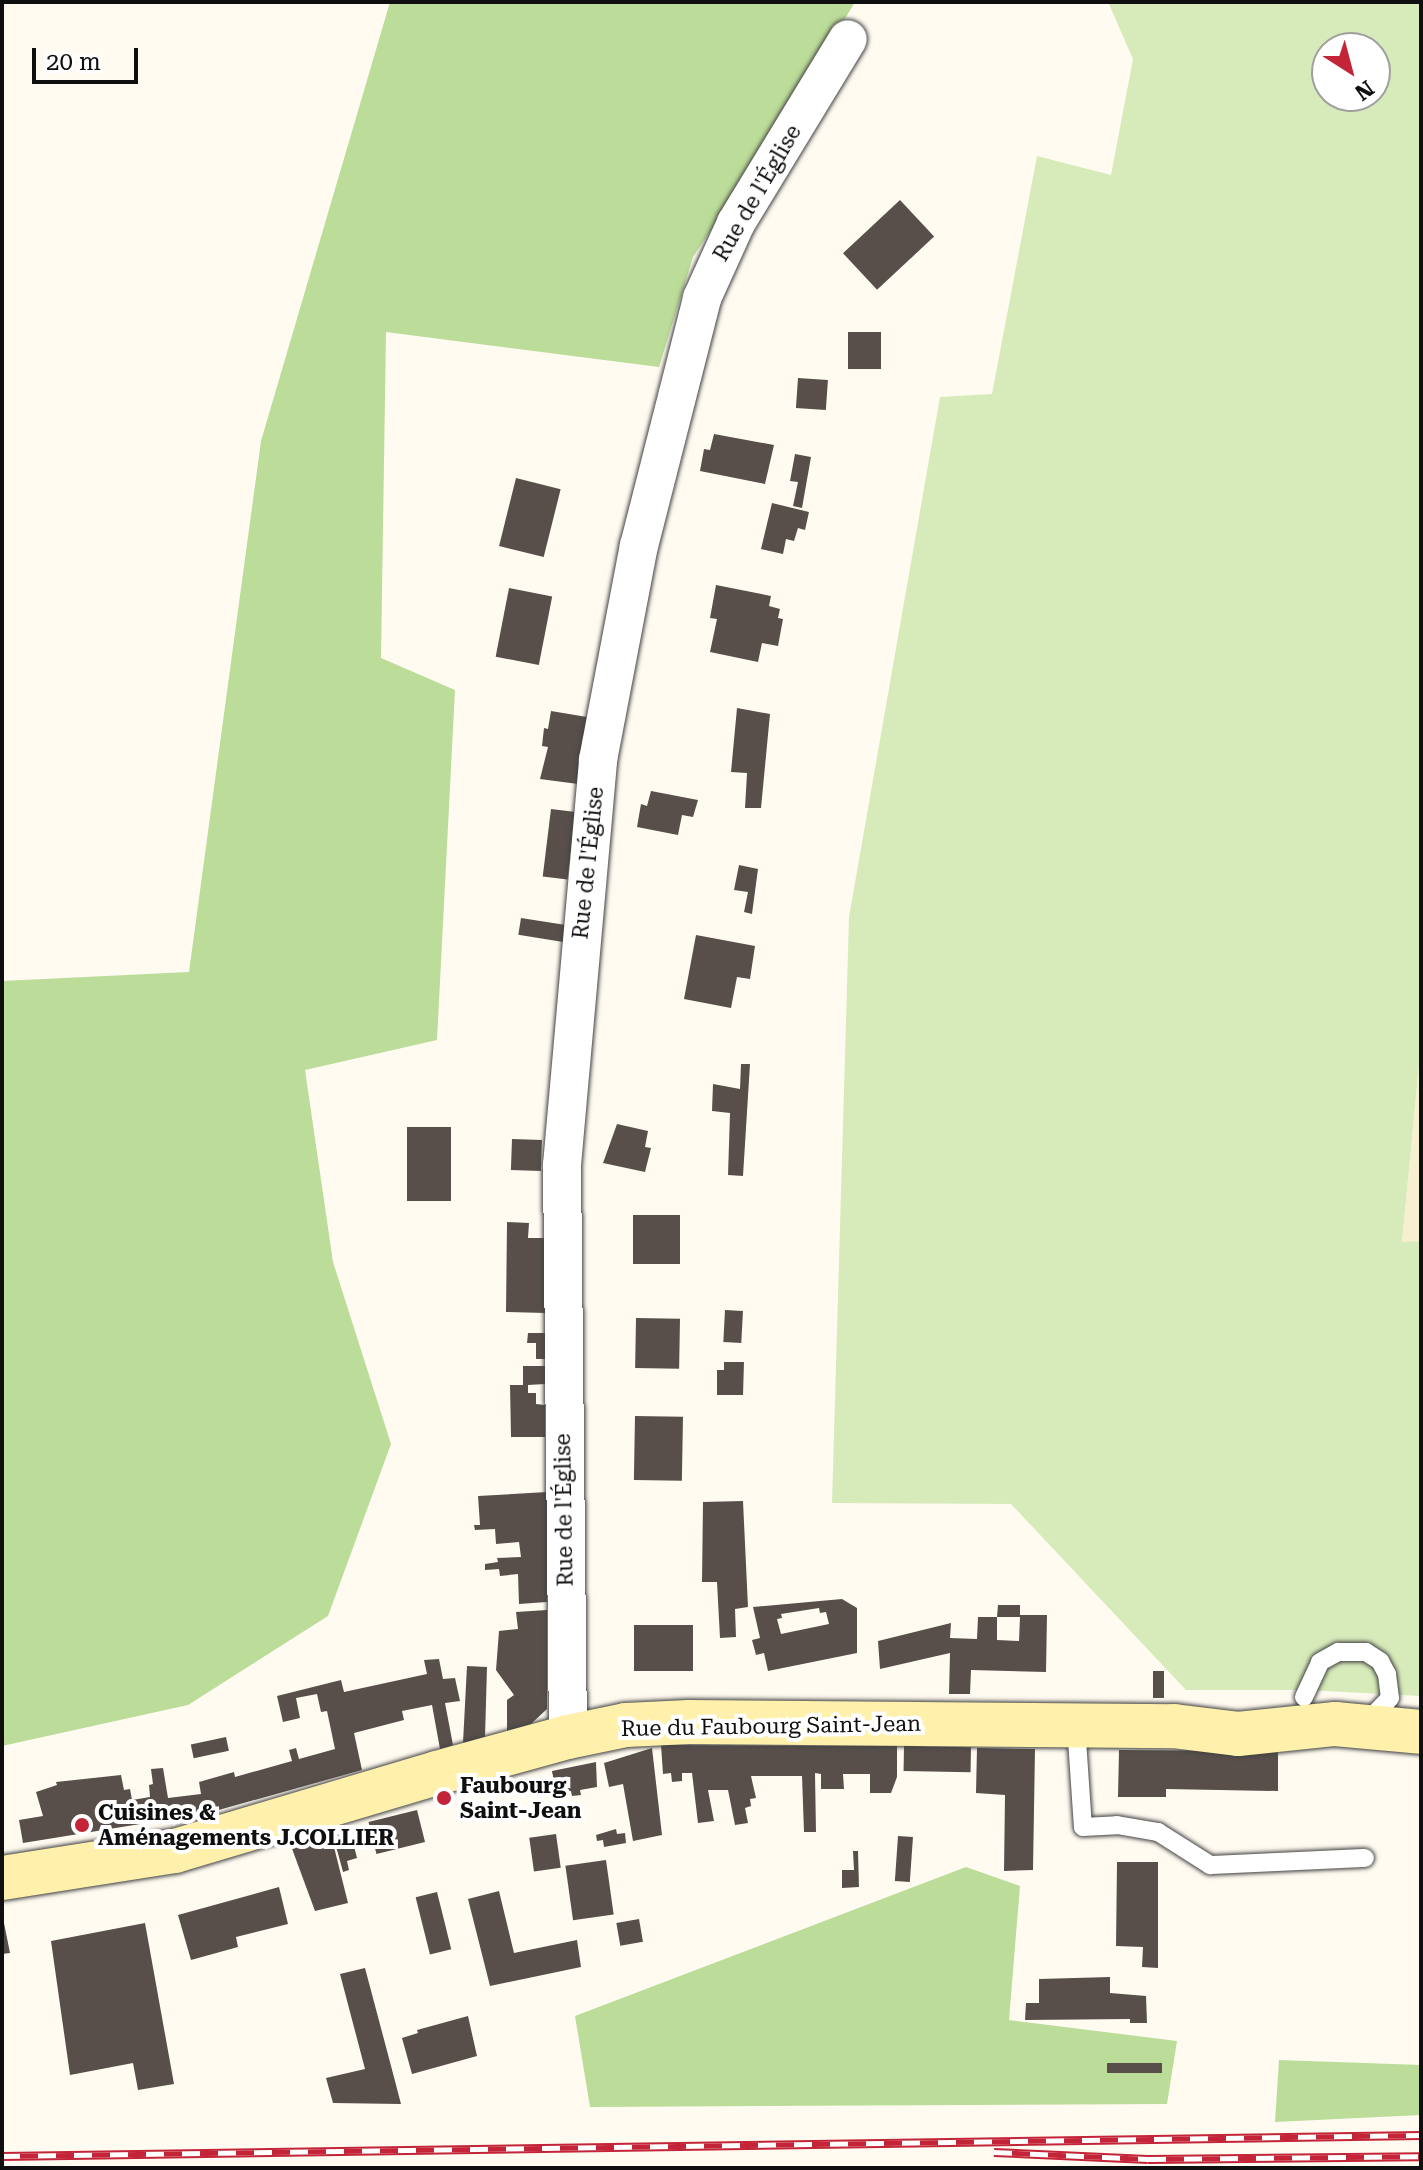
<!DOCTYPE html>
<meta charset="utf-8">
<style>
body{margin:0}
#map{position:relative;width:1423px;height:2170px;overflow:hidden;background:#fffbf1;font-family:"Roboto Serif",serif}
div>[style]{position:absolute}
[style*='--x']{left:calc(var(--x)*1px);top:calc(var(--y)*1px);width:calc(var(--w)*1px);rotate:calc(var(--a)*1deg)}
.farmland>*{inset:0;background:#f6f0d1}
.green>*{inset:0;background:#d7ebba}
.forest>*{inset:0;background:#bcdc99}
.building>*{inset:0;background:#584f4b;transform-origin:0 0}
.roads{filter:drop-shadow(0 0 2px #424242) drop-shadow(0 0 2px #424242)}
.service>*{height:18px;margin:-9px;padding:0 9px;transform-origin:9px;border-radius:9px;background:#fff}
.minor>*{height:38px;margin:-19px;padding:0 19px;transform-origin:19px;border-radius:19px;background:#fff}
.secondary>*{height:44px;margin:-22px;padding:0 22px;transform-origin:22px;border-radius:22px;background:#fff0ac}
.rail>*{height:9px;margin-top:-4.5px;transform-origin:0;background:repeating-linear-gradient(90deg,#fff 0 18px,#c32437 0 36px);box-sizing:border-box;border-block:2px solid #c32437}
.dots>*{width:22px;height:22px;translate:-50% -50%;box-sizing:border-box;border:4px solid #fff;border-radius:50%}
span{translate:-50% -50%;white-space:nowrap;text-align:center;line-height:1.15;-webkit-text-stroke:8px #fff;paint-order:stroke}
.street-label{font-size:22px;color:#0f0f0f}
.poi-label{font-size:22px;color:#0f0f0f;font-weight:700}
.left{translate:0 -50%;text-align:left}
.frame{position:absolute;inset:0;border:4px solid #0f0f0f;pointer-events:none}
.north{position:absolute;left:1311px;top:32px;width:80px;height:80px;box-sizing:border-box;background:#fff;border:2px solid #9f9f9f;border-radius:50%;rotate:144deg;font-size:22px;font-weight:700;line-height:32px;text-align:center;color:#0f0f0f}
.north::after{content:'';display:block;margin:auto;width:28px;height:36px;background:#c32437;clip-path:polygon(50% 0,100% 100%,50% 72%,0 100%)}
.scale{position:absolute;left:32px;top:48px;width:106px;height:36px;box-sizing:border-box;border:4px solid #0f0f0f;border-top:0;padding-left:10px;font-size:24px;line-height:28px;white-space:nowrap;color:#0f0f0f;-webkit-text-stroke:6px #fff;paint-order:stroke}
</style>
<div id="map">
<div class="farmland">
<i style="clip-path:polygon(1421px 1044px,1421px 1241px,1402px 1243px)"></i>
</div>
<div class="green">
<i style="clip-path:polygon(evenodd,1108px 2px,1421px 2px,1421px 1044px,1402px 1242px,1421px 1241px,1421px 1696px,1306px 1690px,1186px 1690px,1011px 1504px,832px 1503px,849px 917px,940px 397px,992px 394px,1037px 156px,1111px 175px,1133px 59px,1108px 2px,1327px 48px,1375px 48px,1375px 96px,1327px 96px,1327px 48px)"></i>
</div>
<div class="forest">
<i style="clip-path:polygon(390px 2px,855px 2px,783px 122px,693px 257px,659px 367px,386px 332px,381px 658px,455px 690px,437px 1040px,305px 1070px,333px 1262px,391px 1444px,328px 1616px,188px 1705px,2px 1746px,2px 981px,189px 972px,261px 441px)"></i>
<i style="clip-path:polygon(966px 1867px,1020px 1886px,1009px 2020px,1177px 2041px,1167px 2104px,590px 2107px,575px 2016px)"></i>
<i style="clip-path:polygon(1279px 2060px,1421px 2065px,1421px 2115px,1275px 2122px)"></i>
</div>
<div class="building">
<i style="left:900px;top:200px;width:50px;height:78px;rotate:47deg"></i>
<i style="left:881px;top:332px;width:37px;height:33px;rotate:90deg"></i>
<i style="left:798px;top:378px;width:30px;height:30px;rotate:4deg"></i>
<i style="clip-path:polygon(714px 434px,774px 445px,765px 484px,700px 471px,704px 449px,710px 450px)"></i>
<i style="clip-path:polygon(795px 454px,811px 457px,802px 508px,793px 506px,798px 482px,790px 481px)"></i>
<i style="left:516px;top:478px;width:46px;height:70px;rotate:14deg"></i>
<i style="clip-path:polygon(772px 503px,809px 512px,805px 530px,798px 528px,794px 541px,786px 539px,783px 554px,761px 549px)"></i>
<i style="clip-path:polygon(716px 585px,771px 596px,769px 606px,780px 609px,778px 618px,783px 619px,778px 646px,762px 643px,758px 662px,710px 652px,717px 619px,710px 618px)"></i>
<i style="left:509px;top:588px;width:44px;height:70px;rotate:11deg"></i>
<i style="clip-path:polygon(737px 708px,770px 714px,761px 808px,745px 808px,747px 773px,731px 772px)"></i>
<i style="clip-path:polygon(551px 711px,587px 717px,578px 784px,540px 779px,548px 747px,542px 746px,544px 728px,548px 729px)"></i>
<i style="clip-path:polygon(651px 791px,698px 800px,693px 817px,682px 815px,678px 835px,637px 827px,641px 804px,647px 806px)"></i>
<i style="left:551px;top:809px;width:25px;height:68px;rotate:7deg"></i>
<i style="clip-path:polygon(739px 865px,758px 869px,752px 914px,744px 912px,748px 892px,734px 890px)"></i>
<i style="left:521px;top:918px;width:47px;height:17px;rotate:9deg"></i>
<i style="clip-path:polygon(696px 935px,755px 946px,750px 979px,737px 977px,731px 1008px,684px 999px)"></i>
<i style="clip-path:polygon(741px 1064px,750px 1064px,743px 1176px,728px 1175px,730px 1113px,712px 1111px,713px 1084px,740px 1089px)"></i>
<i style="clip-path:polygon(617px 1124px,648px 1131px,645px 1147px,651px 1148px,645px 1172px,603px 1163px)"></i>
<i style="left:407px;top:1127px;width:44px;height:74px"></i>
<i style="left:512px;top:1139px;width:30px;height:31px;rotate:2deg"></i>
<i style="left:633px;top:1215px;width:47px;height:49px"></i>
<i style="clip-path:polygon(507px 1222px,529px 1223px,528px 1238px,544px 1238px,545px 1313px,506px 1312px)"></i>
<i style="left:725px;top:1310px;width:18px;height:32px;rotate:3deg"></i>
<i style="left:636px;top:1318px;width:44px;height:50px;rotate:1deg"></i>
<i style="clip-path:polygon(528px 1333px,545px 1333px,545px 1359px,536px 1359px,536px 1343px,527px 1343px)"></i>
<i style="clip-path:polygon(724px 1362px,744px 1362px,743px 1395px,717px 1395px,717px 1370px,724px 1370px)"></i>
<i style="clip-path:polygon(523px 1366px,545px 1366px,545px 1384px,528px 1385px,528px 1393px,536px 1393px,536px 1404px,545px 1405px,545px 1437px,511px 1437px,510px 1385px,523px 1385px)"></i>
<i style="left:635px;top:1416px;width:48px;height:64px;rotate:1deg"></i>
<i style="clip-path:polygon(547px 1492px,547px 1602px,519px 1604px,518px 1574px,500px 1576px,499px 1569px,485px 1570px,485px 1564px,498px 1562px,497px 1558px,521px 1557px,519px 1542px,496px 1544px,495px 1529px,475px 1530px,474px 1525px,480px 1525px,478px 1496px)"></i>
<i style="clip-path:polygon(743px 1501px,748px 1607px,735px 1609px,736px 1637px,720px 1638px,717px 1582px,702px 1582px,703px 1502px)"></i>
<i style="clip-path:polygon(evenodd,842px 1599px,857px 1608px,857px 1653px,768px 1671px,764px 1653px,756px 1655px,752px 1640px,760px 1638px,753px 1607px,842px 1599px,819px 1608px,820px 1613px,826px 1612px,829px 1624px,781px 1634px,777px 1619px,782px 1618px,781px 1614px,819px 1608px)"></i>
<i style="clip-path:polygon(998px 1605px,1020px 1605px,1020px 1615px,1047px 1615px,1046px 1672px,971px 1670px,970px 1694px,949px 1694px,950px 1653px,880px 1669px,878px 1641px,951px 1623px,950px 1638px,977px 1639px,978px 1617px,997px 1617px,997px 1640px,1019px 1641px,1020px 1617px,997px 1617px)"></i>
<i style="clip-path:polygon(547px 1610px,547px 1709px,531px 1724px,507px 1731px,507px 1700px,514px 1695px,496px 1670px,499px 1631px,518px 1629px,516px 1612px)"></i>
<i style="left:693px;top:1625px;width:46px;height:59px;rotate:90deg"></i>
<i style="clip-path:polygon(439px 1659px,443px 1679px,455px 1678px,460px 1701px,445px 1703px,453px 1745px,440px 1749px,432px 1705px,402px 1711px,404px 1720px,354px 1733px,362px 1770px,208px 1813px,23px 1843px,19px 1820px,43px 1816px,36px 1792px,57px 1785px,56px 1782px,121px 1775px,124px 1790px,130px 1789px,132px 1800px,150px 1797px,149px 1785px,153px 1784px,151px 1769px,163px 1768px,168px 1798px,201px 1794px,199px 1782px,234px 1772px,235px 1777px,292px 1761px,289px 1750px,296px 1748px,299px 1759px,335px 1749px,327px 1711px,321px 1712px,317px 1694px,296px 1698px,300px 1718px,283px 1722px,277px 1696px,341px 1680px,344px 1692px,427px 1674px,424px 1660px)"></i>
<i style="clip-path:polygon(467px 1666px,487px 1667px,485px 1737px,463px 1743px)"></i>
<i style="left:1153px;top:1671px;width:11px;height:27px"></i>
<i style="left:226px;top:1737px;width:14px;height:36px;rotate:78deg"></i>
<i style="clip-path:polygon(661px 1745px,897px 1746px,897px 1777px,891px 1793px,870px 1793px,870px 1774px,843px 1774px,844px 1789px,821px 1789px,821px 1774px,815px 1773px,816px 1832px,804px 1832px,802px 1776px,751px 1776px,756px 1798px,750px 1799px,751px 1806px,745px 1808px,748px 1823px,735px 1825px,728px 1790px,708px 1790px,714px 1821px,698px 1823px,692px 1773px,682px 1773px,682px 1781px,672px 1782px,671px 1773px,663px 1774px)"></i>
<i style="left:904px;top:1746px;width:67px;height:25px;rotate:1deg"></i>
<i style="clip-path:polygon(652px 1748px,662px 1835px,633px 1841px,623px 1784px,609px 1787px,604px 1763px)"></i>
<i style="clip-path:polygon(977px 1748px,1035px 1749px,1033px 1870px,1004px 1871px,1005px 1795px,976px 1793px)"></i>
<i style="clip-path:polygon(1119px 1750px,1278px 1751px,1278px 1791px,1166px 1789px,1166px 1797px,1118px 1797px)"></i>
<i style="clip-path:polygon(596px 1762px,597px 1787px,580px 1790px,581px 1795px,572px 1796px,571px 1791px,555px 1794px,552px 1771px)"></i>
<i style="left:417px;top:1810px;width:33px;height:50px;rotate:76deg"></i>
<i style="clip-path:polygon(616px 1829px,617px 1834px,625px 1833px,626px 1843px,604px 1847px,603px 1840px,597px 1841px,596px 1835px)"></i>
<i style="clip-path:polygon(350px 1830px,357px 1858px,347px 1861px,349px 1870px,343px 1872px,333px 1835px)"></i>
<i style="left:556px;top:1834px;width:34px;height:27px;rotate:82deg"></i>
<i style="clip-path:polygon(331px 1835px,348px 1903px,315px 1911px,291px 1846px)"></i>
<i style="left:898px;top:1836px;width:15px;height:45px;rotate:4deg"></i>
<i style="clip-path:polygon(853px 1851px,858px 1851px,859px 1887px,842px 1888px,842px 1870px,854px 1870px)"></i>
<i style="left:606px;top:1860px;width:55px;height:41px;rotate:82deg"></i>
<i style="clip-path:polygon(1117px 1862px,1158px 1862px,1158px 1968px,1142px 1967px,1143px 1947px,1116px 1946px)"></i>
<i style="clip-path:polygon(279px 1887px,288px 1924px,236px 1937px,238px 1947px,191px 1960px,178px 1915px)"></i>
<i style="clip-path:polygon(499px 1891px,514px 1953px,577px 1940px,581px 1967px,490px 1986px,468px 1899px)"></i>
<i style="left:437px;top:1892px;width:59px;height:22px;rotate:76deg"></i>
<i style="clip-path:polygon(2px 1913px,10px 1953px,2px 1954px)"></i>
<i style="left:639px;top:1919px;width:23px;height:23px;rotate:80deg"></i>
<i style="clip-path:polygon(145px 1923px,174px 2084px,138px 2090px,133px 2063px,70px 2075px,51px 1941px)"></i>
<i style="clip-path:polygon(365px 1968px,390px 2062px,401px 2104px,333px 2103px,326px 2078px,365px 2069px,340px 1974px)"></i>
<i style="clip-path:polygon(1110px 1977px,1110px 1993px,1146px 1996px,1147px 2023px,1130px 2023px,1130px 2019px,1025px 2020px,1026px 2003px,1039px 2003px,1039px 1979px)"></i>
<i style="clip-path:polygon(468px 2016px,477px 2056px,412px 2074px,402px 2038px,418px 2033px,417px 2030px)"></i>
<i style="left:1107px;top:2063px;width:55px;height:10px"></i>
</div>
<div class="roads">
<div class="service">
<i style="--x:1304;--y:1697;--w:38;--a:-65"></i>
<i style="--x:1320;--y:1662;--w:21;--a:-29"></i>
<i style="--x:1338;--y:1652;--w:28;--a:0"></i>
<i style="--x:1366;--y:1652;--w:17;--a:33"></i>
<i style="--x:1380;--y:1661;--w:15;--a:62"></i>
<i style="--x:1387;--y:1674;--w:24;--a:83"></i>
<i style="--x:1390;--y:1698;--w:30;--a:134"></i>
<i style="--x:1076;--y:1725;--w:102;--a:86.1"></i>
<i style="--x:1083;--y:1827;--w:34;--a:-3"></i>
<i style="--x:1117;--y:1825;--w:42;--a:9.7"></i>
<i style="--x:1158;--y:1832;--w:62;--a:32.4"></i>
<i style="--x:1210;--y:1865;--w:155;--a:-2.6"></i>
</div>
<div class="minor">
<i style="--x:568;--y:1737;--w:572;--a:-90.6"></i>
<i style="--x:562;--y:1165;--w:407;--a:-84.9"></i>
<i style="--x:598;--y:760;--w:218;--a:-79.2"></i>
<i style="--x:639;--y:546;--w:256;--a:-75.7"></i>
<i style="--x:702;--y:298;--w:82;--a:-65.6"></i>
<i style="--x:736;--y:223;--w:215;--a:-58.7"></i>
</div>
<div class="secondary">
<i style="--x:2;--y:1878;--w:175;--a:-8.9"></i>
<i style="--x:175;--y:1851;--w:273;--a:-16.6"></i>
<i style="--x:437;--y:1773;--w:136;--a:-15.4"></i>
<i style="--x:568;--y:1737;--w:59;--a:-11.7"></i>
<i style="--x:626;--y:1725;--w:63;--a:-2.7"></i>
<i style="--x:689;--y:1722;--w:485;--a:0.5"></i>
<i style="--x:1174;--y:1726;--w:64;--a:7.1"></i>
<i style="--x:1238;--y:1734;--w:98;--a:-5.9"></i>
<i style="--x:1335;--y:1724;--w:86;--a:5.3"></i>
</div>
</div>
<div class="rail">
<i style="--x:994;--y:2152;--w:154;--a:2.6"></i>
<i style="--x:1148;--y:2159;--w:273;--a:-0.6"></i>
<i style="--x:2;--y:2156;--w:1419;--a:-0.85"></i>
</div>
<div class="dots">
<i style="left:444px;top:1798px;background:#c32437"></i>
<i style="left:82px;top:1825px;background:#c32437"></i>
</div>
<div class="street-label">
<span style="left:757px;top:193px;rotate:-60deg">Rue de l'Église</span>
<span style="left:588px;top:863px;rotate:-84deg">Rue de l'Église</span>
<span style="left:564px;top:1510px;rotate:-91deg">Rue de l'Église</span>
<span style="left:771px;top:1726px;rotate:-1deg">Rue du Faubourg Saint-Jean</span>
</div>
<div class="poi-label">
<span class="left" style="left:460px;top:1798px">Faubourg<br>Saint-Jean</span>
<span class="left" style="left:98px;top:1825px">Cuisines &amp;<br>Aménagements J.COLLIER</span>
</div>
<div class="frame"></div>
<div class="north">N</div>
<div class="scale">20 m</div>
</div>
